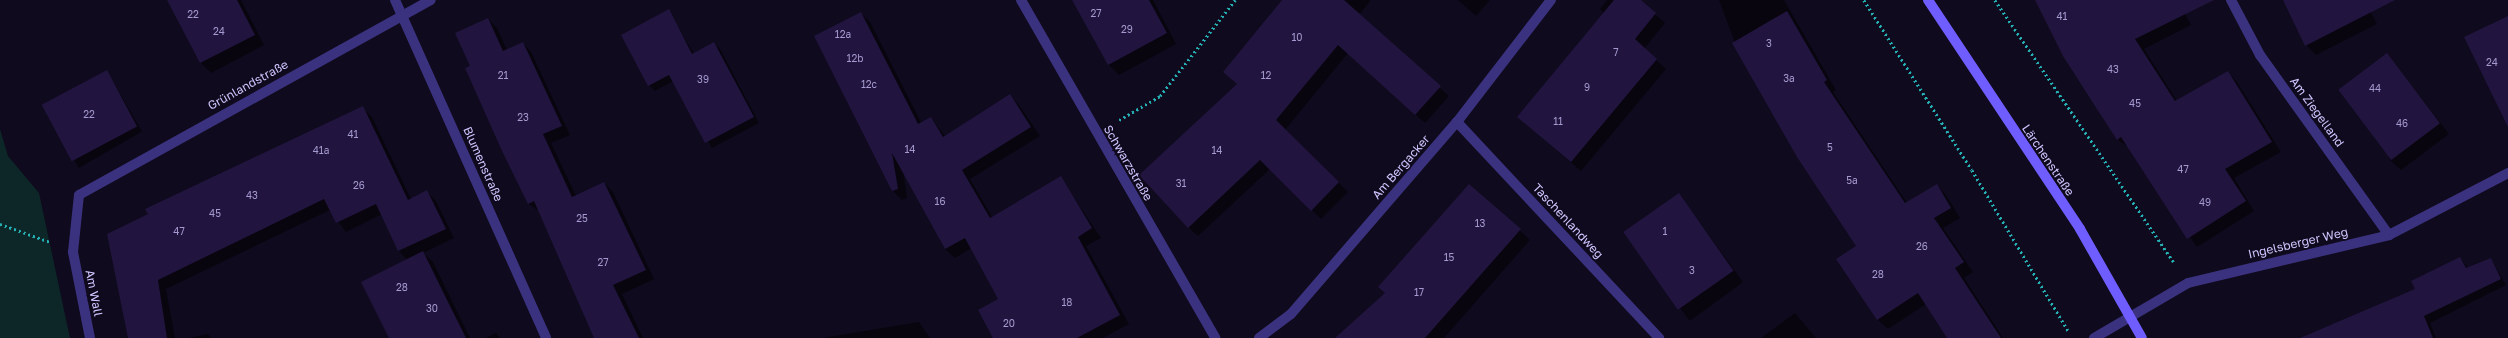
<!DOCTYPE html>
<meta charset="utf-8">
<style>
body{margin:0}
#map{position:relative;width:2508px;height:338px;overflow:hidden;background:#0f0a1d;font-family:"Golos Text",sans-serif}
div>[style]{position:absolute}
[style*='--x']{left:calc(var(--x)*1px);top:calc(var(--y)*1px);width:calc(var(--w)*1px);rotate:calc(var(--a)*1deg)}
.green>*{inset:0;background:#0d2627}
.shadow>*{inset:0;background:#0007;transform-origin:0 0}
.building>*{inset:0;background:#21153f;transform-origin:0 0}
.path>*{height:2.5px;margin-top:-1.25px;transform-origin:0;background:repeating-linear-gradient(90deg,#25b0b4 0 2px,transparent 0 5px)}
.street>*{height:10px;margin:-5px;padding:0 5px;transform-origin:5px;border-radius:5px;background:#3b327f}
.secondary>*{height:10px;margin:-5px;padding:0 5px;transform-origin:5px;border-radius:5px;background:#6f5dff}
span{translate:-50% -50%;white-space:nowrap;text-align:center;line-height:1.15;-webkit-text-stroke:3.5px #0f0a1d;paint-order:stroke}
.number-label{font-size:10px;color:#a59acf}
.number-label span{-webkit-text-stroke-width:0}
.street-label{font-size:12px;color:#d1c6ff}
</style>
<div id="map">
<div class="green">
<i style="clip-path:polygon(0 129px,8px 156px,39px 193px,70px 338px,0 338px)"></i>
</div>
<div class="shadow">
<i style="clip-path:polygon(168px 0,241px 0,264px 45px,211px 73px,201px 63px)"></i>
<i style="clip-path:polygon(1073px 0,1153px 0,1176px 44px,1119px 75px,1109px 65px)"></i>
<i style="clip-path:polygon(1283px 0,1371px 0,1359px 15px,1449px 96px,1425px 123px,1348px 53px,1285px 130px,1348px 192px,1321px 219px,1270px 169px,1198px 236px,1188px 227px,1238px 85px,1224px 72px)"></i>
<i style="clip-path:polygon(1458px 0,1490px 0,1476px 16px)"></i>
<i style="clip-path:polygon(1607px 0,1639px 0,1665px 23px,1644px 49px,1666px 69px,1581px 171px,1518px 117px,1604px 13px,1600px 9px)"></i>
<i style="clip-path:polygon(1719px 0,1784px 0,1836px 90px,1833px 92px,1907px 203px,1937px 185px,1946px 195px,1960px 218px,1943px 228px,1973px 272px,1964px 278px,2003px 338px,1948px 338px,1926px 304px,1888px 329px,1878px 320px,1838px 260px,1858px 247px,1740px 56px)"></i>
<i style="clip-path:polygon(2037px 0,2178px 0,2191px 25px,2144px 49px,2177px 101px,2228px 72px,2237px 82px,2281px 152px,2234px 178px,2254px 211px,2197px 247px,2128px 147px,2117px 139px)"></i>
<i style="clip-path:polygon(2284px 0,2364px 0,2377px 24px,2316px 55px,2306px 45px)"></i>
<i style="clip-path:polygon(668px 11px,694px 54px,714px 43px,720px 49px,759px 123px,712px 148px,673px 81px,655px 91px,649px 85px)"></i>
<i style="clip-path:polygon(861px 13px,870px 22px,922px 124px,931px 118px,945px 136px,1010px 96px,1019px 105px,1040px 136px,970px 179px,992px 217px,1060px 177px,1101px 238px,1086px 246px,1129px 324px,1103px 338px,994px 338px,999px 300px,972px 248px,955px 258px,945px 249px,903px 170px,907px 198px,902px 200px,893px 191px)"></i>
<i style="clip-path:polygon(488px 19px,497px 28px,507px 50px,523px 43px,531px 52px,570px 135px,551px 143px,576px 196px,604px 183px,613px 192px,654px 279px,622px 294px,643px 338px,596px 338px,540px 212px,529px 204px,466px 69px,472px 66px)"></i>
<i style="clip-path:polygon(2387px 54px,2449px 134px,2401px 170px,2390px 160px)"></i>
<i style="left:107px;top:71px;width:70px;height:73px;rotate:60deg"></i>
<i style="clip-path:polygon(362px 108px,372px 117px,411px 199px,427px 192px,436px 201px,454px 238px,423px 253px,433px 262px,470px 338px,389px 338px,407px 260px,399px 251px,382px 214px,346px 232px,330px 210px,166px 289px,175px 338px,129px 338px,108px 234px)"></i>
<i style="clip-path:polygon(1470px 185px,1530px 240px,1444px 338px,1336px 338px,1386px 294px)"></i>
<i style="left:1679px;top:194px;width:109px;height:66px;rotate:54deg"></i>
<i style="clip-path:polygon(2460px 258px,2468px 268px,2491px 259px,2506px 285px,2430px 323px,2436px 338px,2302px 338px,2417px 290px)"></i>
<i style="clip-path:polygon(1795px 313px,1816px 338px,1761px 338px)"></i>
<i style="clip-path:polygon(919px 322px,930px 338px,822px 338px)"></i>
<i style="clip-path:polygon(496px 333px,500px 338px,486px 338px)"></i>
<i style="clip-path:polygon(208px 334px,211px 338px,189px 338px)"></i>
</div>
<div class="building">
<i style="clip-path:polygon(167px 0,237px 0,255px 35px,200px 63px)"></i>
<i style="clip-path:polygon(1072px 0,1149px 0,1167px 33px,1108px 65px)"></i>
<i style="clip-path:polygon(1282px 0,1344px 0,1441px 86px,1415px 115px,1338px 45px,1276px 120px,1339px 182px,1311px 211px,1260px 160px,1188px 228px,1139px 175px,1237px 84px,1223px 72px)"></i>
<i style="clip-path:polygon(1614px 0,1641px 0,1656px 13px,1635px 39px,1657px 59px,1571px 162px,1517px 117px)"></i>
<i style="clip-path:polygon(2035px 0,2214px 0,2135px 39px,2175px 101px,2228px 71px,2272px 142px,2225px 169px,2246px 201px,2187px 239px,2121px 137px,2117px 140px,2095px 106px,2063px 56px)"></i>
<i style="clip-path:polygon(2283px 0,2395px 0,2305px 46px)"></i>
<i style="clip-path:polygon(669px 9px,692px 54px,714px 42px,754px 117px,705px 143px,669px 75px,648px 86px,621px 35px)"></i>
<i style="clip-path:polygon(1787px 11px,1827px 80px,1824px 82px,1905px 203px,1937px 184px,1951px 208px,1934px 218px,1964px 262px,1955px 268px,2001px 338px,1947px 338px,1918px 293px,1877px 320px,1836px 259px,1856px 246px,1797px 157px,1732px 43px)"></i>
<i style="clip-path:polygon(861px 12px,918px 124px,931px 117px,943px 137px,1010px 94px,1031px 127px,962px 170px,990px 218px,1061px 176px,1092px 228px,1078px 237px,1120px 315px,1077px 338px,993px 338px,978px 310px,998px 299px,965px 238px,945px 249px,892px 153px,898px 189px,892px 191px,814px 36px)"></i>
<i style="clip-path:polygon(2508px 16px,2508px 127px,2464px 37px)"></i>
<i style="clip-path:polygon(488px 18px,503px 51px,523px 42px,562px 126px,543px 134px,572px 197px,604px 182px,646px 270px,613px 285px,639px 338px,594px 338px,534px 201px,528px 204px,503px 153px,465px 68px,470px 66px,455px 33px)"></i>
<i style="left:2387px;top:53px;width:88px;height:61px;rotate:53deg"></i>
<i style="left:107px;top:70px;width:64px;height:74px;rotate:62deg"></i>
<i style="clip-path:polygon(363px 106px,408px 200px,427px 190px,446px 229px,398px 251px,376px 204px,336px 223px,324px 199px,158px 280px,167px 338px,128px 338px,107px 234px,148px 214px,145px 209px)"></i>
<i style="clip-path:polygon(1469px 184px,1521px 229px,1425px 338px,1335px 338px,1385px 293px,1378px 287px)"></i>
<i style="left:1679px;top:193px;width:95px;height:68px;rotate:55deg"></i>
<i style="clip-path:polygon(423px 251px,444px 294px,466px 338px,389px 338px,361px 282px)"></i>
<i style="clip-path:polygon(2460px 257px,2466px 268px,2491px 258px,2501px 279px,2424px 316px,2433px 338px,2300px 338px,2415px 289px,2411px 281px)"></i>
</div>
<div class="path">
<i style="--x:1864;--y:0;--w:201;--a:57.6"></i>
<i style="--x:1972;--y:170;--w:189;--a:59.1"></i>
<i style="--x:1995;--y:0;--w:317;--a:55.7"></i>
<i style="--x:1119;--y:120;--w:48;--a:-30.3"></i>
<i style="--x:1160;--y:96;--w:122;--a:-52"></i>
<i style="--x:0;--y:224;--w:53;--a:19.8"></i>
</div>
<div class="street">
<i style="--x:395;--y:0;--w:370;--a:65.9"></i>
<i style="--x:1021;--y:0;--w:390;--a:60.1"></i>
<i style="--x:2231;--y:0;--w:62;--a:62.2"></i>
<i style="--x:2260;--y:55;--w:221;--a:54.4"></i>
<i style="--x:1457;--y:122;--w:296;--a:46.9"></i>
<i style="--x:90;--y:338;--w:88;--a:-101.2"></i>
<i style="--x:73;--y:252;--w:57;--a:-84"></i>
<i style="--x:79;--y:195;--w:402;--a:-29"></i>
<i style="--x:1259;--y:338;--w:40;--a:-37"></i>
<i style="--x:1291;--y:314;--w:254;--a:-49.2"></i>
<i style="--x:1457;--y:122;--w:154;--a:-52.4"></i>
<i style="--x:2094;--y:338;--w:109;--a:-30.3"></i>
<i style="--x:2188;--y:283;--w:207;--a:-13.4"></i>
<i style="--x:2389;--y:235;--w:134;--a:-27.5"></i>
</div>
<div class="secondary">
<i style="--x:1928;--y:0;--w:275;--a:56.4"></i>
<i style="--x:2080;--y:229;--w:125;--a:60.4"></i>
</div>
<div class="number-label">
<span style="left:1096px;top:14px">27</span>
<span style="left:193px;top:15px">22</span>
<span style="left:2062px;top:17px">41</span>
<span style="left:1127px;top:30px">29</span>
<span style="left:219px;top:32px">24</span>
<span style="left:843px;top:35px">12a</span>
<span style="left:1297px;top:38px">10</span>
<span style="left:1769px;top:44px">3</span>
<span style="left:1616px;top:53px">7</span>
<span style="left:855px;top:59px">12b</span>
<span style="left:2492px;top:63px">24</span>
<span style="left:2113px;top:70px">43</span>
<span style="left:503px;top:76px">21</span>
<span style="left:1266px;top:76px">12</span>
<span style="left:1789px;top:79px">3a</span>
<span style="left:703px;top:80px">39</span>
<span style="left:869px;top:85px">12c</span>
<span style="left:1587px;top:88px">9</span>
<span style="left:2375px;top:89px">44</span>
<span style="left:2135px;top:104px">45</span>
<span style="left:89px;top:115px">22</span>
<span style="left:523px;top:118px">23</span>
<span style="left:1558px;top:122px">11</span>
<span style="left:2402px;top:124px">46</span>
<span style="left:353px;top:135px">41</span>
<span style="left:1830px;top:148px">5</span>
<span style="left:910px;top:150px">14</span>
<span style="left:321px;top:151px">41a</span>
<span style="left:1217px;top:151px">14</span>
<span style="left:2183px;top:170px">47</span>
<span style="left:1852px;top:181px">5a</span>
<span style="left:1181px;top:184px">31</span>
<span style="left:359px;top:186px">26</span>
<span style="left:252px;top:196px">43</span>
<span style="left:940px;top:202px">16</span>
<span style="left:2205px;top:203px">49</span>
<span style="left:215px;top:214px">45</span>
<span style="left:582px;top:219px">25</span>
<span style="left:1480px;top:224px">13</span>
<span style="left:179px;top:232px">47</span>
<span style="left:1665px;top:232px">1</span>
<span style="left:1922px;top:247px">26</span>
<span style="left:1449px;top:258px">15</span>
<span style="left:603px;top:263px">27</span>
<span style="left:1692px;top:271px">3</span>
<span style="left:1878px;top:275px">28</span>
<span style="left:402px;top:288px">28</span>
<span style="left:1419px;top:293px">17</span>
<span style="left:1067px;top:303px">18</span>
<span style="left:432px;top:309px">30</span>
<span style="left:1009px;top:324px">20</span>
</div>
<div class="street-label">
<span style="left:248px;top:85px;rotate:-29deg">Grünlandstraße</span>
<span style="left:2317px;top:112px;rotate:54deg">Am Ziegelland</span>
<span style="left:2048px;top:160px;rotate:56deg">Lärchenstraße</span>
<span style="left:1128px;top:163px;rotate:60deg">Schwarzstraße</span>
<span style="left:483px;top:164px;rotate:66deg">Blumenstraße</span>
<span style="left:1401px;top:167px;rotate:-49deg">Am Bergacker</span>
<span style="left:1568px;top:221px;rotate:47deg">Taschenlandweg</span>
<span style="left:2298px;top:243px;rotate:-13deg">Ingelsberger Weg</span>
<span style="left:94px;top:293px;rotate:79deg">Am Wall</span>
</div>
</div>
